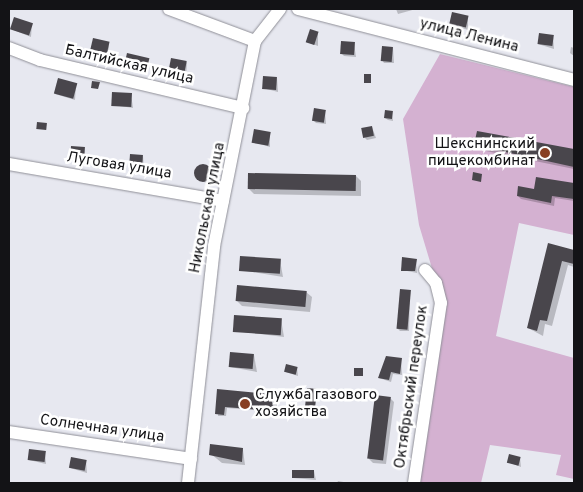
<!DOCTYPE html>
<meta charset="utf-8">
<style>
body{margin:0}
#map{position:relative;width:583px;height:492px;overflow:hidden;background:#e7e8f0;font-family:Overpass,sans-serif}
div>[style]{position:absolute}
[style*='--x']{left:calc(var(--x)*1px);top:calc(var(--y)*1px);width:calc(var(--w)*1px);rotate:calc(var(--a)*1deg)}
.green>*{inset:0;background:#d4b1d1}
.shadow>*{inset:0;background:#0003}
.building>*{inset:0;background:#49464c;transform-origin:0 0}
.round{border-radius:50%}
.roads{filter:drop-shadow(0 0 1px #8f8f97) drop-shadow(0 0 1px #8f8f97)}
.minor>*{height:12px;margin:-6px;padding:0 6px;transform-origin:6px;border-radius:6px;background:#fff}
.dots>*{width:14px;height:14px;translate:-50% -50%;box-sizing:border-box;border:2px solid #fff;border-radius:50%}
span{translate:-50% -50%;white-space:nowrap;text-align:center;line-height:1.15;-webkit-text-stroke:5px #fff;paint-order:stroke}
.street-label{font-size:15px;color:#131316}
.poi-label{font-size:15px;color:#131316}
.right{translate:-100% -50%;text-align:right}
.left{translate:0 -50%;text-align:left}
.frame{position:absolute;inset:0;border:10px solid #131316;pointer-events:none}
</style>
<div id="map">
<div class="green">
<i style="clip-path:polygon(440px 54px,574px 87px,574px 235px,519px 223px,496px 336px,574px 358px,574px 479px,556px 475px,561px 455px,490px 445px,481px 483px,418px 483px,436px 350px,434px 275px,419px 225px,403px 119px)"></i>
</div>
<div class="shadow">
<i style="clip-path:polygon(396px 9px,416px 9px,398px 14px)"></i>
<i style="clip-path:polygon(468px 17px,468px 30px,450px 24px)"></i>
<i style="clip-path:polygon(32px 24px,31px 37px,11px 29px)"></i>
<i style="clip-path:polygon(318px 33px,318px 46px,307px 42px)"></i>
<i style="clip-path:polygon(553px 36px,554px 49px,538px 44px)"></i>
<i style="clip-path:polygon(354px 43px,356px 57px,344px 56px,342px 54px)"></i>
<i style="clip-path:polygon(109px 44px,108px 60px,90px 53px)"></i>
<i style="clip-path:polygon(571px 47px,574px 48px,574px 56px,570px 53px)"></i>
<i style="clip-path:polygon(393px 48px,394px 63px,384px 63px,382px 60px)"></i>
<i style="clip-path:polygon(148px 59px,148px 72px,125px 65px)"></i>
<i style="clip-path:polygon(187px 62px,186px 79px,169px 73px)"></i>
<i style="clip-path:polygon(277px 78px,278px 92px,263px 88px)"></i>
<i style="clip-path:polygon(76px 84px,75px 100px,55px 94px)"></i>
<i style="clip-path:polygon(131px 94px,133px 108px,113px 105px)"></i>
<i style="clip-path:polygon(325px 111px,326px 124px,316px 123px,314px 121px)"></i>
<i style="clip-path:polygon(392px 112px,393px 121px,388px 120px,385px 118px)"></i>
<i style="clip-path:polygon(372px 127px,376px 138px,367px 140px,365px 138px)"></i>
<i style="clip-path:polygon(478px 132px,574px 150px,574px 169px,481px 150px,476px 144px)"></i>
<i style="clip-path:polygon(270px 133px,270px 147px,253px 142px)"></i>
<i style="clip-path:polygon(84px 148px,85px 162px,74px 161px,71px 159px)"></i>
<i style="clip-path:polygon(143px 156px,144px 172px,132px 171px,130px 168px)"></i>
<i style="clip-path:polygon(200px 165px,213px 168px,211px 185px,195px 178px)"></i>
<i style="clip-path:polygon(356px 176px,361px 181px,361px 196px,254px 194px,249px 189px)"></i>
<i style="clip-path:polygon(537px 178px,574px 185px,574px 201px,555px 198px,554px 206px,521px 199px,518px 196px,535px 190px)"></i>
<i style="clip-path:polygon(549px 245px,574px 251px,574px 267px,568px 265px,552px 326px,545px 324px,543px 336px,528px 328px)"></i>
<i style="clip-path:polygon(280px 260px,283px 277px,240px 270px)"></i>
<i style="clip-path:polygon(416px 260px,417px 273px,402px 270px)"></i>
<i style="clip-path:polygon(410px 291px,409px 331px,400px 331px,397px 328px)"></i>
<i style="clip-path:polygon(306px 292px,312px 297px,310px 312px,242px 306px,237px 301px)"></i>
<i style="clip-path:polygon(281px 319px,284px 337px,235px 331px)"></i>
<i style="clip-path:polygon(254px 355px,257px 372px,230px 367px)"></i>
<i style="clip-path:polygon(401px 360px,402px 375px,393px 374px,391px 382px,379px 378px,380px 372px)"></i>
<i style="clip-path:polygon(297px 368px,298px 376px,286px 372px)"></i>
<i style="clip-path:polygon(218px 390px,269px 395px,277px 404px,276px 412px,227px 408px,226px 416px,218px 416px)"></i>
<i style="clip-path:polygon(316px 390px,315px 414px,308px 413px,305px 411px)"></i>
<i style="clip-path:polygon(390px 398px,394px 402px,386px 464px,373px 463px,369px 459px)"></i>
<i style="clip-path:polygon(243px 450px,245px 465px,222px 463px,211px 454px)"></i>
<i style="clip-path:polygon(45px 453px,46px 464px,29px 460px)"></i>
<i style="clip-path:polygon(520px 458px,521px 467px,508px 462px)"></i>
<i style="clip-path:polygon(86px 461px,87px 473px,70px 468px)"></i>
<i style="clip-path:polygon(314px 471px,316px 480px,293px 478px)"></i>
<i style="clip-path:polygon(338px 481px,349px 483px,337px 483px)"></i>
</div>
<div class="building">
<i style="left:452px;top:12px;width:17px;height:12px;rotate:13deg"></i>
<i style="left:14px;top:17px;width:20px;height:13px;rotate:18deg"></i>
<i style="left:310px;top:29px;width:9px;height:14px;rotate:18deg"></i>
<i style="left:539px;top:33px;width:15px;height:11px;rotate:8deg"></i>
<i style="left:93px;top:38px;width:17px;height:17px;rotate:13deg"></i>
<i style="left:341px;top:41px;width:14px;height:13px;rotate:4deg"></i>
<i style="left:382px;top:46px;width:11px;height:15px;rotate:5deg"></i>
<i style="left:127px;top:53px;width:23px;height:13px;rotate:13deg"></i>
<i style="left:171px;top:58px;width:16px;height:16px;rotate:11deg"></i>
<i style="left:364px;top:74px;width:7px;height:9px"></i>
<i style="left:263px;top:76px;width:14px;height:13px;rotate:4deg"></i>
<i style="left:58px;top:78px;width:20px;height:16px;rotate:15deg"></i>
<i style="clip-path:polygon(92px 81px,100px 82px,98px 89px,91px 88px)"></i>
<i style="left:112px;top:92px;width:20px;height:14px;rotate:3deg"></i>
<i style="left:314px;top:108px;width:12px;height:13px;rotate:9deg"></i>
<i style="left:385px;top:110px;width:8px;height:8px;rotate:7deg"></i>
<i style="left:37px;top:122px;width:10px;height:7px;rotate:6deg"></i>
<i style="left:372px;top:126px;width:10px;height:11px;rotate:79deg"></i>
<i style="left:254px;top:129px;width:17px;height:14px;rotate:10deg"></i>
<i style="clip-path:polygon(477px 131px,574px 149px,574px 167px,474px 145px)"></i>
<i style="left:71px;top:146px;width:14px;height:13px;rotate:4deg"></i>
<i style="left:130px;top:154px;width:13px;height:15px;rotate:4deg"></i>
<i class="round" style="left:194px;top:164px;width:18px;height:18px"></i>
<i style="clip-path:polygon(473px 172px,482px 174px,481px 182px,472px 180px)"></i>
<i style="left:248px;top:173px;width:108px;height:16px;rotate:1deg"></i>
<i style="clip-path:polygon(536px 177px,574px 183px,574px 199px,552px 196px,551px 203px,517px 196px,518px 186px,534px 189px)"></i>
<i style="clip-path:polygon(548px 243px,574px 250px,574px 264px,562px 261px,547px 321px,540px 320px,537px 331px,527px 328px)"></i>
<i style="left:240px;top:256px;width:41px;height:15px;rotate:4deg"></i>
<i style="clip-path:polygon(402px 257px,417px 259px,415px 271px,401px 271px)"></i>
<i style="left:237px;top:285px;width:70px;height:16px;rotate:5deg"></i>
<i style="left:400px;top:289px;width:11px;height:40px;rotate:5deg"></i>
<i style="left:234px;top:315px;width:48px;height:17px;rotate:4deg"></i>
<i style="left:230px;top:352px;width:24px;height:15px;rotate:5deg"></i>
<i style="clip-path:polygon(386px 356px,402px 358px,400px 374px,391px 372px,389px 380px,378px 378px)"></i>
<i style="left:286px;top:364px;width:12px;height:8px;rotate:14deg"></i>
<i style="left:354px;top:368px;width:9px;height:8px"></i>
<i style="left:307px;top:388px;width:10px;height:23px;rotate:6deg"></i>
<i style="clip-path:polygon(217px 389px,270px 394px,274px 411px,225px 407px,224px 415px,215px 414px)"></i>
<i style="left:375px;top:395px;width:16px;height:64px;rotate:7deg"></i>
<i style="clip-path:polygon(210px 444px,243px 448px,242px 462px,209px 455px)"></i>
<i style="left:29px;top:449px;width:17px;height:11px;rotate:7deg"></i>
<i style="left:509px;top:454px;width:12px;height:9px;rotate:14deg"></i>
<i style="left:71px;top:457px;width:16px;height:11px;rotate:11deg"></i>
<i style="left:292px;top:470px;width:22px;height:8px"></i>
</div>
<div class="roads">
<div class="minor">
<i style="--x:169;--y:9;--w:92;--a:20.4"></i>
<i style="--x:298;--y:9;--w:285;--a:14.4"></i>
<i style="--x:9;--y:48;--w:33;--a:21"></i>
<i style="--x:40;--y:60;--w:209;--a:13.3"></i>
<i style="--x:9;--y:164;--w:217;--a:9.8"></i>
<i style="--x:9;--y:432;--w:184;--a:8.4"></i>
<i style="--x:188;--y:483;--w:238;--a:-83.7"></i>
<i style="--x:214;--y:246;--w:209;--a:-78.7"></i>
<i style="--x:255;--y:41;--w:41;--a:-52"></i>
<i style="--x:414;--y:483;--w:182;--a:-81.5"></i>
<i style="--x:441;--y:303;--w:21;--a:-104"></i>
<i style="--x:436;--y:283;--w:17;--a:-130"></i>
</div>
</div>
<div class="dots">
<i style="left:545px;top:153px;background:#883f23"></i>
<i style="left:245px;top:404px;background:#883f23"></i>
</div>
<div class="street-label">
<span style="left:469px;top:36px;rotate:14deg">улица Ленина</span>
<span style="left:129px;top:65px;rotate:13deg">Балтийская улица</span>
<span style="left:119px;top:166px;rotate:9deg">Луговая улица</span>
<span style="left:208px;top:208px;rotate:-79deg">Никольская улица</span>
<span style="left:412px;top:387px;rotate:-82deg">Октябрьский переулок</span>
<span style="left:102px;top:429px;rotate:8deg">Солнечная улица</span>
</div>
<div class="poi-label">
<span class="right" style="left:535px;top:153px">Шекснинский<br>пищекомбинат</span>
<span class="left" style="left:255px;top:404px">Служба газового<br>хозяйства</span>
</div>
<div class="frame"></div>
</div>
